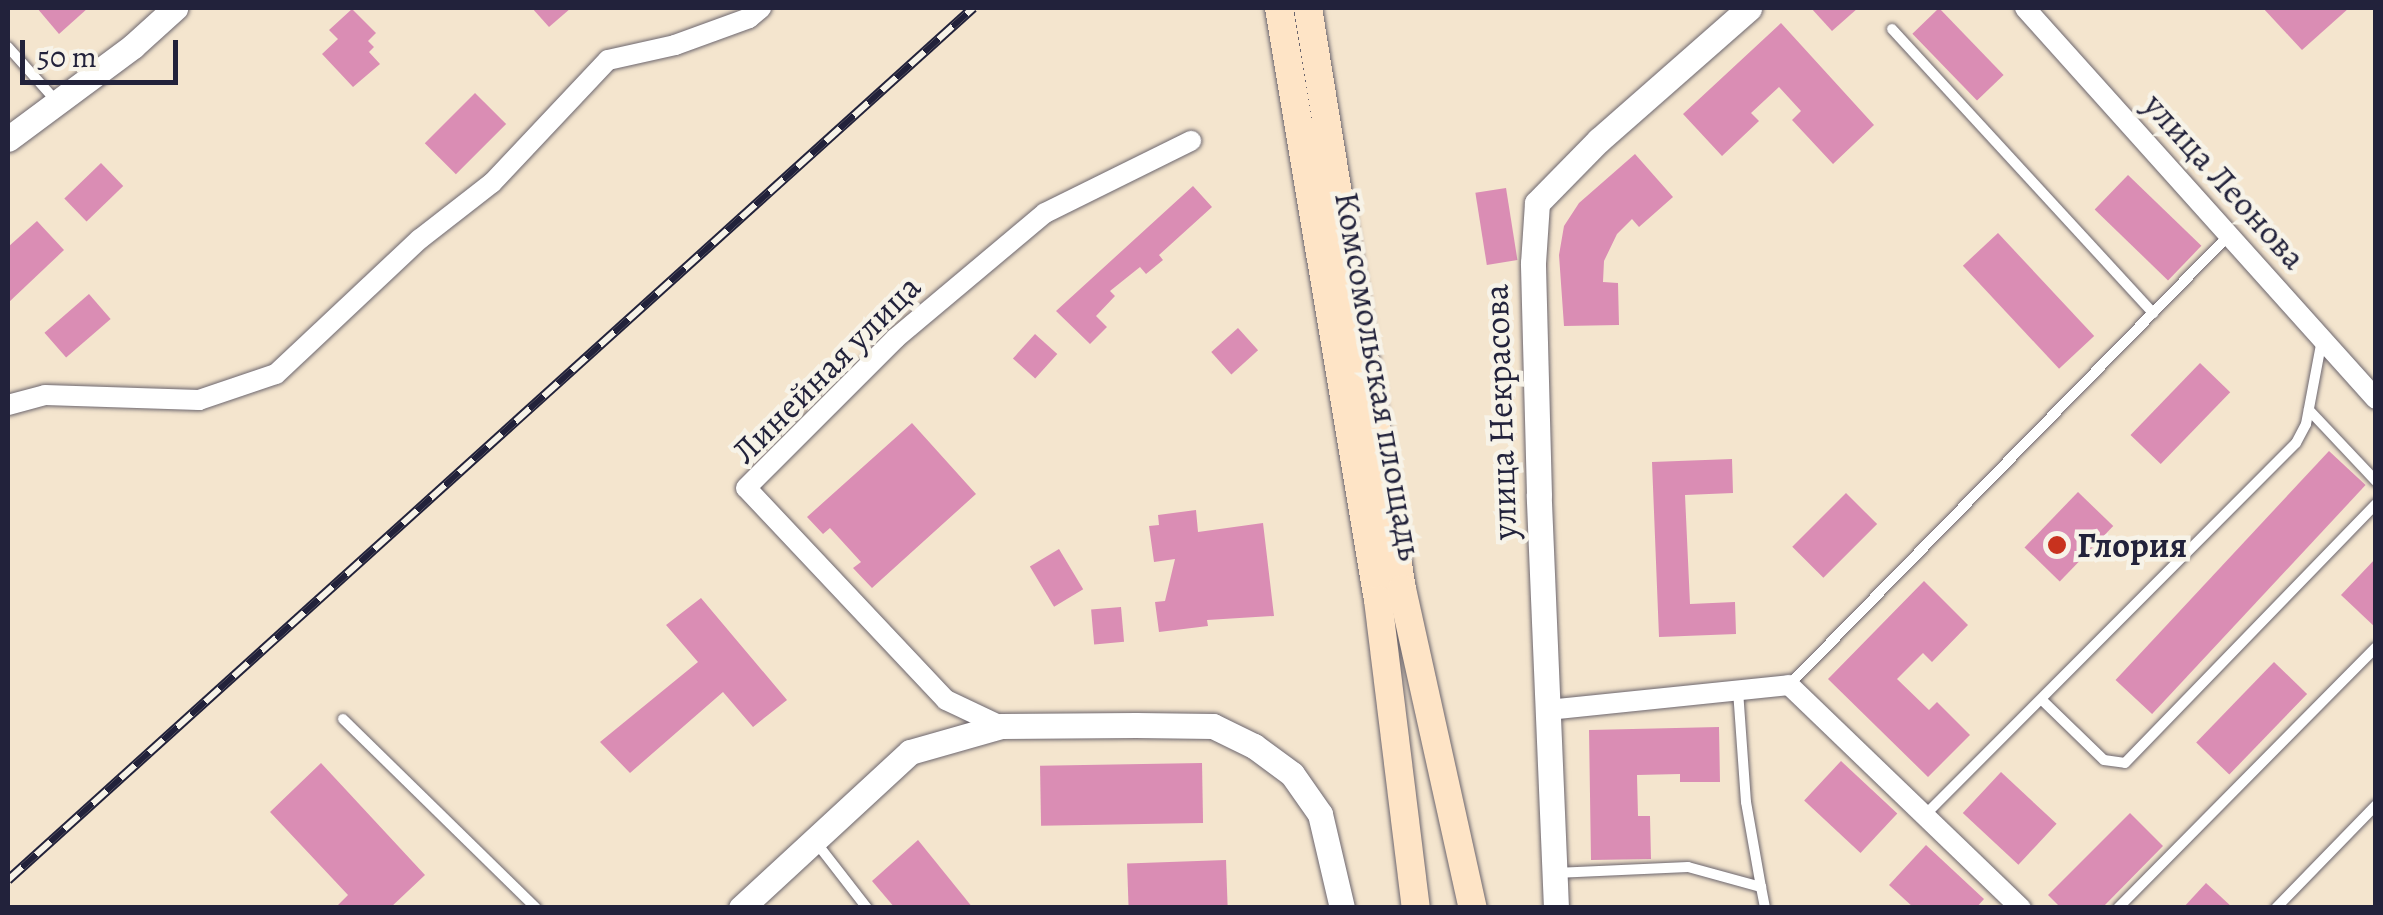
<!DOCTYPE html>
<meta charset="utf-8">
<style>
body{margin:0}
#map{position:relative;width:2383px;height:915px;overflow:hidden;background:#f4e5ce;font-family:Alegreya,serif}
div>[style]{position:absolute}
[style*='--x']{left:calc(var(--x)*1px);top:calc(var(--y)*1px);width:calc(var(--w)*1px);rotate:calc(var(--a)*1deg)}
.building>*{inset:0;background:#da8db4;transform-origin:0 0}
.roads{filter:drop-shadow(0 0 2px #6c666e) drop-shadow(0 0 2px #6c666e)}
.service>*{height:10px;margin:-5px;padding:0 5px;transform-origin:5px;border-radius:5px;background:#fff}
.minor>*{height:20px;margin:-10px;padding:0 10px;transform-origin:10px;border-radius:10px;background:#fff}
.tertiary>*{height:25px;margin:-12.5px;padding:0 12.5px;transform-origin:12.5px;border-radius:12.5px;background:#fff}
.secondary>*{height:28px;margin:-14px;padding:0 14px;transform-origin:14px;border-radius:14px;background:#fee4c6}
.rail>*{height:10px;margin-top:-5px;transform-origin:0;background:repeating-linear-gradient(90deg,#f7f3e8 0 19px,#22223b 0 38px);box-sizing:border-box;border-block:2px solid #22223b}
.dots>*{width:28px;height:28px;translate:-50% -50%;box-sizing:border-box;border:5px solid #f7f3e8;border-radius:50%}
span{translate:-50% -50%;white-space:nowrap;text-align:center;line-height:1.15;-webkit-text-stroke:9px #f7f3e8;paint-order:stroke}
.street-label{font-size:35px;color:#22223b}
.poi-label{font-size:35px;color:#22223b;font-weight:700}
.left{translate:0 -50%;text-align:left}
.frame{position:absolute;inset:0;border:10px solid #22223b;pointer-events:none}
.scale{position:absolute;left:20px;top:40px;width:158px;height:45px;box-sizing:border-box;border:5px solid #22223b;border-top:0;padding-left:12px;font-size:30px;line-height:35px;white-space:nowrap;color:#22223b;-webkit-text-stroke:8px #f7f3e8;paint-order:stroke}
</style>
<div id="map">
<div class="building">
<i style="clip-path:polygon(37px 8px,88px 8px,59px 34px)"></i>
<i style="clip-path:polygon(532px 8px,571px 8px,549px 27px)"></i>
<i style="clip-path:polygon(1811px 8px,1858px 8px,1832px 31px)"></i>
<i style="left:1939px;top:8px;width:93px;height:37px;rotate:46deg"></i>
<i style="clip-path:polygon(2263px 8px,2349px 8px,2302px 50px)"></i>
<i style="clip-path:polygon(352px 9px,376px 33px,368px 41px,374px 47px,369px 52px,380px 64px,353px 87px,322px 54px,338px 39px,329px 30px)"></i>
<i style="clip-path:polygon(1781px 23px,1874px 125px,1833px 164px,1792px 120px,1801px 111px,1779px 87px,1751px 113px,1759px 121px,1722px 156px,1683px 114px)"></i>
<i style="left:475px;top:93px;width:44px;height:71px;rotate:45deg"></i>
<i style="clip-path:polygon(1635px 154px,1673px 197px,1639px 227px,1632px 219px,1617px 234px,1604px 261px,1603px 282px,1618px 283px,1619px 325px,1564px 326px,1559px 255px,1564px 226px,1579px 203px)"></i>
<i style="left:101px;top:163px;width:32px;height:51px;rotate:46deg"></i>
<i style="left:2128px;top:175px;width:102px;height:48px;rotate:44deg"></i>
<i style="clip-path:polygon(1193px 186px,1212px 207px,1159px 255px,1163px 260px,1146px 274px,1140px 267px,1110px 291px,1115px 296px,1096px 316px,1107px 327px,1090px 344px,1056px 311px)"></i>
<i style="left:1506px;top:188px;width:73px;height:31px;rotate:81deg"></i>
<i style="clip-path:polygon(37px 221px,64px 250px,8px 303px,8px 247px)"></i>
<i style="left:1998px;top:233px;width:141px;height:48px;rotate:47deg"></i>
<i style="left:89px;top:294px;width:33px;height:59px;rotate:49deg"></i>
<i style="left:1238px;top:328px;width:30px;height:36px;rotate:48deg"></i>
<i style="left:1035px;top:334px;width:30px;height:33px;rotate:42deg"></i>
<i style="left:2200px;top:363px;width:42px;height:100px;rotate:44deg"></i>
<i style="clip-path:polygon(912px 423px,976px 494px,872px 588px,853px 568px,861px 562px,830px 528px,823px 534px,807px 517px)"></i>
<i style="left:2329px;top:451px;width:50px;height:313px;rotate:43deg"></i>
<i style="clip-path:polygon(1732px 459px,1733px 493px,1685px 495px,1690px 604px,1735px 602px,1736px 634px,1659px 637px,1652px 462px)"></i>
<i style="left:2078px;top:492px;width:49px;height:77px;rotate:44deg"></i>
<i style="left:1846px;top:493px;width:44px;height:76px;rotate:45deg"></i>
<i style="clip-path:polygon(1196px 510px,1198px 532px,1263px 523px,1274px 616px,1207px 620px,1208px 626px,1159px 632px,1155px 602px,1165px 601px,1175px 559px,1154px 562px,1149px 526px,1159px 525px,1158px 515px)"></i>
<i style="left:1059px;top:549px;width:47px;height:34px;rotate:59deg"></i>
<i style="clip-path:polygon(2376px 558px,2376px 628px,2341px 595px)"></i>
<i style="clip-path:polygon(1924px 581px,1968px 625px,1932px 662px,1923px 653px,1897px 679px,1929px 710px,1937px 702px,1970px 735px,1928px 777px,1828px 679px)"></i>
<i style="clip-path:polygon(701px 598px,787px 700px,753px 727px,723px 692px,630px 773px,600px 742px,698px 662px,666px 625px)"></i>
<i style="left:1121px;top:607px;width:35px;height:30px;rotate:85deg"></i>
<i style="left:2274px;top:662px;width:46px;height:112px;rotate:44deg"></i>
<i style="clip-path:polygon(1719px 727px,1720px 782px,1680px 782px,1680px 774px,1637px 775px,1638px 816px,1650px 816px,1651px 859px,1591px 860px,1589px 730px)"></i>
<i style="left:1841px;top:761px;width:77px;height:54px;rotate:43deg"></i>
<i style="clip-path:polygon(321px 763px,425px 875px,390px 908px,335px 908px,348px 895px,270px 812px)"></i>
<i style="left:1202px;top:763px;width:60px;height:162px;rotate:89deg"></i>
<i style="left:2001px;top:772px;width:76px;height:56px;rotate:43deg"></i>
<i style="clip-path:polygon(2130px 813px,2163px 846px,2102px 908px,2061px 908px,2048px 895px)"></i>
<i style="clip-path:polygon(918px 840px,973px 908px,895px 908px,872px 881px)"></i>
<i style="clip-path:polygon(1926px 845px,1984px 899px,1976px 908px,1914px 908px,1889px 885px)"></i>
<i style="left:1226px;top:860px;width:48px;height:99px;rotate:88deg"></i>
<i style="clip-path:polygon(2206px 883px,2233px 908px,2183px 908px)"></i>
</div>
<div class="roads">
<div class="service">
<i style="--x:1892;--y:29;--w:386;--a:47.4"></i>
<i style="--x:8;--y:47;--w:74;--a:48.3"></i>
<i style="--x:2309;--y:410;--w:98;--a:46.7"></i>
<i style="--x:1789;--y:685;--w:629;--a:-45.64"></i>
<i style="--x:2042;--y:700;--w:86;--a:44.1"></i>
<i style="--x:2104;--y:760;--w:21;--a:8"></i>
<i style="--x:2125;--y:763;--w:361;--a:-45.9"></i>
<i style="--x:343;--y:719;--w:270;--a:44.4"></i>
<i style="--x:1925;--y:815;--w:525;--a:-45.08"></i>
<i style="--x:2296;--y:443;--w:21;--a:-62"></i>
<i style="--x:2306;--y:424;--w:86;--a:-79.3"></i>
<i style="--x:815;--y:841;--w:85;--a:52.2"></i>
<i style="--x:1555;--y:873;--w:133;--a:-2.6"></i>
<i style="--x:1688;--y:867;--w:76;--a:15.3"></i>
<i style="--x:1761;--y:887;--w:86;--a:-100"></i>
<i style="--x:1746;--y:802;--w:112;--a:-94.1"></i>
<i style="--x:1761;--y:887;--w:21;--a:79"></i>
<i style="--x:2118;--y:908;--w:367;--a:-45.3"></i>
<i style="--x:2276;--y:908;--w:144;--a:-45.8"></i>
</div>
<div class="minor">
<i style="--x:2025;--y:8;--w:525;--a:48.09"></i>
<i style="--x:8;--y:405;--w:38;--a:-15"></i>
<i style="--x:45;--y:395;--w:154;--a:1.9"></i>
<i style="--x:199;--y:400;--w:81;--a:-18.7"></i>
<i style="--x:276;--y:374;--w:197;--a:-43.2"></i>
<i style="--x:420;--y:239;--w:91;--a:-37.9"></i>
<i style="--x:492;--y:183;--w:169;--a:-46.7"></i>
<i style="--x:608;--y:60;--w:69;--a:-12.6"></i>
<i style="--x:675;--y:45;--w:79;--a:-20"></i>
<i style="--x:749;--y:18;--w:16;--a:-40"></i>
<i style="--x:1548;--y:710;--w:242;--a:-5.9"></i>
<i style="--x:1789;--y:685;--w:322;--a:43.9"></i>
<i style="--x:1001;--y:726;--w:61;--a:-154.7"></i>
<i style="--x:946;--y:700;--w:291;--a:-133.3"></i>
<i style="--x:746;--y:488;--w:212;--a:-45"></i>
<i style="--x:896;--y:338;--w:194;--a:-40"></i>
<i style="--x:1045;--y:213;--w:163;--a:-26.3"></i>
</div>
<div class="tertiary">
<i style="--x:8;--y:139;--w:156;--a:-36.6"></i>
<i style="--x:133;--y:46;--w:57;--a:-42.1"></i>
<i style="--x:741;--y:908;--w:230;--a:-42.7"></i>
<i style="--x:910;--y:752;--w:95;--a:-15.9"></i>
<i style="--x:1001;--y:726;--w:135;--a:-0.4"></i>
<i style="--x:1136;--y:725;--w:77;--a:0.7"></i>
<i style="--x:1213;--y:726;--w:46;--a:26"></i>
<i style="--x:1254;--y:746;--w:47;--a:36.4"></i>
<i style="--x:1292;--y:774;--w:49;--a:55"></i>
<i style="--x:1320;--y:814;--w:97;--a:76.8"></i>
<i style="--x:1556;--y:908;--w:413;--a:-92.4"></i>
<i style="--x:1539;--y:495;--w:232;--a:-91.5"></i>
<i style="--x:1533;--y:263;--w:60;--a:-86.2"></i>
<i style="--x:1537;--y:203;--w:88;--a:-45.5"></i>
<i style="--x:1599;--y:140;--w:200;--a:-41.3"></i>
</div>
<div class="secondary">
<i style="--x:1279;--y:8;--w:600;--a:80.51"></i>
<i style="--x:1378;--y:600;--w:310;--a:83"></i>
<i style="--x:1308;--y:8;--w:589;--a:80.81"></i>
<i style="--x:1402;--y:589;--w:327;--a:77.5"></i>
</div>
</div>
<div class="rail">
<i style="--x:8;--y:880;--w:1301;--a:-42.1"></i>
</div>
<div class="dots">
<i style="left:2057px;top:545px;background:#c8321e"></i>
</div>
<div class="street-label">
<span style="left:2225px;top:181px;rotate:48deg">улица Леонова</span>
<span style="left:826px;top:369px;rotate:-45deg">Линейная улица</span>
<span style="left:1379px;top:376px;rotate:80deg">Комсомольская площадь</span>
<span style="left:1500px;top:412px;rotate:-92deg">улица Некрасова</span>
</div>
<div class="poi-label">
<span class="left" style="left:2077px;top:545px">Глория</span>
</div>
<div class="frame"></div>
<div class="scale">50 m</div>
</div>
